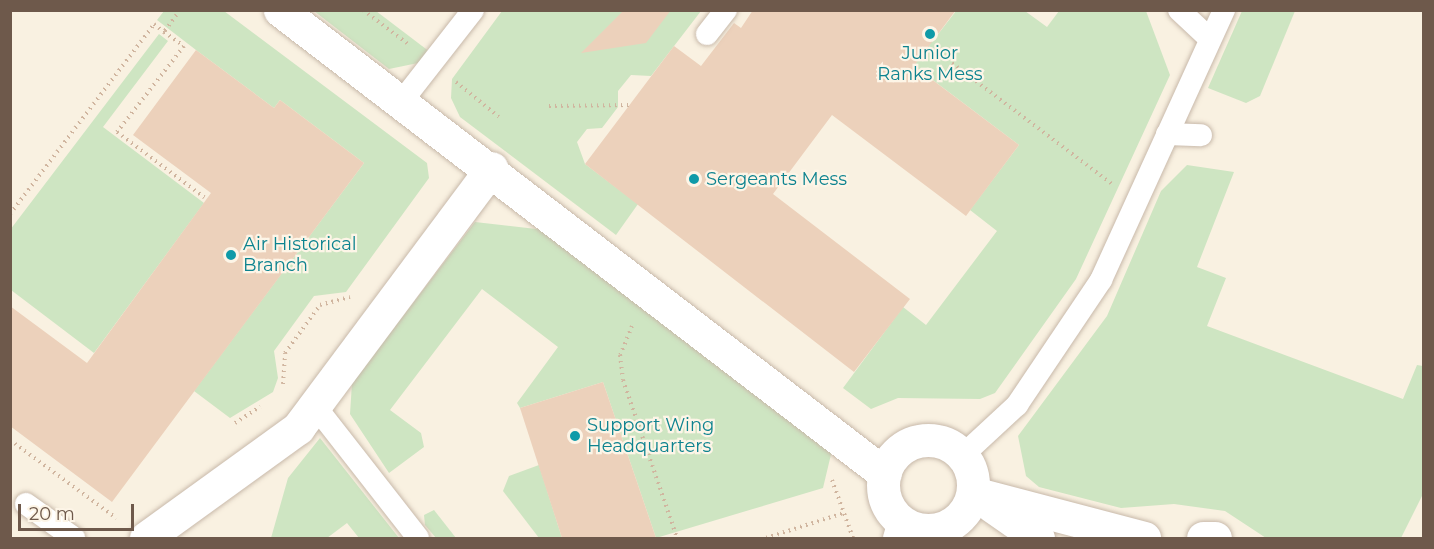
<!DOCTYPE html>
<style>
body{margin:0}
#map{position:relative;width:1434px;height:549px;overflow:hidden;background:#f9f1e1;font-family:Montserrat,sans-serif}
div>[style]{position:absolute}
[style*='--x']{left:calc(var(--x)*1px);top:calc(var(--y)*1px);width:calc(var(--w)*1px);rotate:calc(var(--a)*1deg)}
.green>*{inset:0;background:#cee5c2}
.building>*{inset:0;background:#ecd1bb}
.path>*{height:4px;margin-top:-2px;transform-origin:0;background:repeating-linear-gradient(90deg,#d0b59f 0 1.5px,transparent 0 6px)}
.roads{filter:drop-shadow(0 0 2px #c8b9aa) drop-shadow(0 0 2px #c8b9aa)}
.lane>*{height:22px;margin:-11px;padding:0 11px;transform-origin:11px;border-radius:11px;background:#fff}
.street>*{height:33px;margin:-16.5px;padding:0 16.5px;transform-origin:16.5px;border-radius:16.5px;background:#fff}
.street>.ring{margin:-16.5px;padding:0;box-sizing:content-box;background:none;border:33px solid #fff;border-radius:50%}
.dots>*{width:16px;height:16px;translate:-50% -50%;box-sizing:border-box;border:3px solid #fdf5e7;border-radius:50%}
span{translate:-50% -50%;white-space:nowrap;text-align:center;line-height:1.15;-webkit-text-stroke:4.5px #fdf5e7;paint-order:stroke}
.culture-label{font-size:18px;color:#0d838f}
.left{translate:0 -50%;text-align:left}
.frame{position:absolute;inset:0;border:12px solid #6e594b;pointer-events:none}
.scale{position:absolute;left:18px;top:504px;width:116px;height:27px;box-sizing:border-box;border:3px solid #6e594b;border-top:0;padding-left:8px;font-size:18px;line-height:21px;white-space:nowrap;color:#6e594b;-webkit-text-stroke:4px #fdf5e7;paint-order:stroke}
</style>
<div id="map">
<div class="green">
<i style="clip-path:polygon(164px 11px,224px 11px,427px 163px,429px 178px,346px 292px,314px 296px,274px 351px,278px 378px,273px 392px,230px 418px,194px 391px,364px 163px,280px 100px,274px 108px,196px 50px,157px 20px)"></i>
<i style="clip-path:polygon(314px 11px,376px 11px,430px 52px,418px 63px,389px 69px)"></i>
<i style="clip-path:polygon(502px 11px,701px 11px,651px 76px,631px 75px,618px 91px,618px 107px,602px 128px,587px 129px,577px 142px,585px 164px,638px 204px,616px 235px,460px 117px,451px 98px,452px 79px)"></i>
<i style="clip-path:polygon(956px 11px,1025px 11px,1047px 27px,1059px 11px,1146px 11px,1170px 75px,1076px 279px,995px 393px,980px 399px,898px 398px,871px 409px,843px 388px,903px 307px,926px 325px,997px 231px,970px 210px,1019px 145px,893px 50px,911px 26px,932px 42px)"></i>
<i style="clip-path:polygon(1242px 11px,1295px 11px,1260px 96px,1246px 103px,1208px 88px)"></i>
<i style="clip-path:polygon(159px 34px,168px 41px,103px 127px,204px 203px,94px 353px,11px 290px,10px 230px)"></i>
<i style="clip-path:polygon(1187px 165px,1234px 172px,1197px 267px,1226px 278px,1207px 326px,1403px 399px,1417px 365px,1423px 366px,1423px 494px,1401px 538px,1266px 538px,1225px 511px,1174px 504px,1121px 508px,1039px 487px,1026px 476px,1018px 436px,1107px 316px,1161px 191px)"></i>
<i style="clip-path:polygon(475px 222px,545px 230px,833px 446px,823px 488px,656px 538px,603px 382px,520px 408px,517px 403px,558px 347px,482px 289px,390px 410px,421px 433px,424px 447px,389px 473px,350px 414px,352px 383px)"></i>
<i style="clip-path:polygon(320px 438px,399px 538px,359px 538px,347px 523px,327px 538px,271px 538px,288px 478px)"></i>
<i style="clip-path:polygon(539px 465px,562px 538px,539px 538px,503px 491px,509px 476px)"></i>
<i style="clip-path:polygon(434px 510px,456px 538px,436px 538px,425px 525px,424px 515px)"></i>
</div>
<div class="building">
<i style="clip-path:polygon(624px 10px,671px 10px,646px 43px,581px 53px)"></i>
<i style="clip-path:polygon(753px 10px,956px 10px,914px 66px,1019px 145px,966px 216px,832px 115px,773px 194px,910px 299px,854px 372px,585px 164px,674px 46px,701px 66px,734px 23px,741px 28px)"></i>
<i style="clip-path:polygon(196px 50px,274px 108px,280px 100px,364px 163px,112px 502px,10px 426px,10px 306px,87px 363px,211px 193px,133px 135px)"></i>
<i style="clip-path:polygon(603px 382px,656px 538px,562px 538px,520px 408px)"></i>
</div>
<div class="path">
<i style="--x:180;--y:10;--w:27;--a:126"></i>
<i style="--x:164;--y:32;--w:24;--a:35"></i>
<i style="--x:184;--y:46;--w:109;--a:127.9"></i>
<i style="--x:117;--y:132;--w:109;--a:36.8"></i>
<i style="--x:363;--y:10;--w:56;--a:37.1"></i>
<i style="--x:952;--y:63;--w:201;--a:37.1"></i>
<i style="--x:456;--y:82;--w:55;--a:39.1"></i>
<i style="--x:549;--y:106;--w:81;--a:-0.7"></i>
<i style="--x:10;--y:214;--w:238;--a:-52.8"></i>
<i style="--x:154;--y:24;--w:13;--a:39"></i>
<i style="--x:632;--y:326;--w:31;--a:112"></i>
<i style="--x:620;--y:355;--w:25;--a:83"></i>
<i style="--x:623;--y:380;--w:167;--a:71.1"></i>
<i style="--x:283;--y:384;--w:31;--a:-86"></i>
<i style="--x:285;--y:353;--w:59;--a:-53.9"></i>
<i style="--x:320;--y:305;--w:31;--a:-15"></i>
<i style="--x:235;--y:423;--w:30;--a:-33"></i>
<i style="--x:10;--y:440;--w:132;--a:36.3"></i>
<i style="--x:832;--y:480;--w:62;--a:70.1"></i>
<i style="--x:766;--y:538;--w:82;--a:-17.8"></i>
</div>
<div class="roads">
<div class="lane">
<i style="--x:1179;--y:10;--w:42;--a:43.1"></i>
<i style="--x:707;--y:34;--w:31;--a:-52"></i>
<i style="--x:402;--y:101;--w:115;--a:-52"></i>
<i style="--x:1167;--y:134;--w:34;--a:2"></i>
<i style="--x:315;--y:406;--w:167;--a:52"></i>
<i style="--x:963;--y:455;--w:74;--a:-42.8"></i>
<i style="--x:1017;--y:405;--w:151;--a:-56.1"></i>
<i style="--x:1101;--y:280;--w:297;--a:-65.5"></i>
<i style="--x:26;--y:504;--w:59;--a:35.3"></i>
<i style="--x:894;--y:538;--w:19;--a:-74"></i>
</div>
<div class="street">
<i style="--x:280;--y:10;--w:762;--a:37.49"></i>
<i class="ring" style="left:883px;top:440px;width:57px;height:57px"></i>
<i style="--x:973;--y:493;--w:177;--a:14.7"></i>
<i style="--x:992;--y:506;--w:56;--a:34.8"></i>
<i style="--x:146;--y:538;--w:188;--a:-35.9"></i>
<i style="--x:298;--y:428;--w:324;--a:-53.3"></i>
<i style="--x:1203;--y:538;--w:12;--a:0"></i>
</div>
</div>
<div class="dots">
<i style="left:930px;top:34px;background:#0f9aa8"></i>
<i style="left:694px;top:179px;background:#0f9aa8"></i>
<i style="left:231px;top:255px;background:#0f9aa8"></i>
<i style="left:575px;top:436px;background:#0f9aa8"></i>
</div>
<div class="culture-label">
<span style="left:930px;top:64px">Junior<br>Ranks Mess</span>
<span class="left" style="left:706px;top:179px">Sergeants Mess</span>
<span class="left" style="left:243px;top:255px">Air Historical<br>Branch</span>
<span class="left" style="left:587px;top:436px">Support Wing<br>Headquarters</span>
</div>
<div class="frame"></div>
<div class="scale">20 m</div>
</div>
